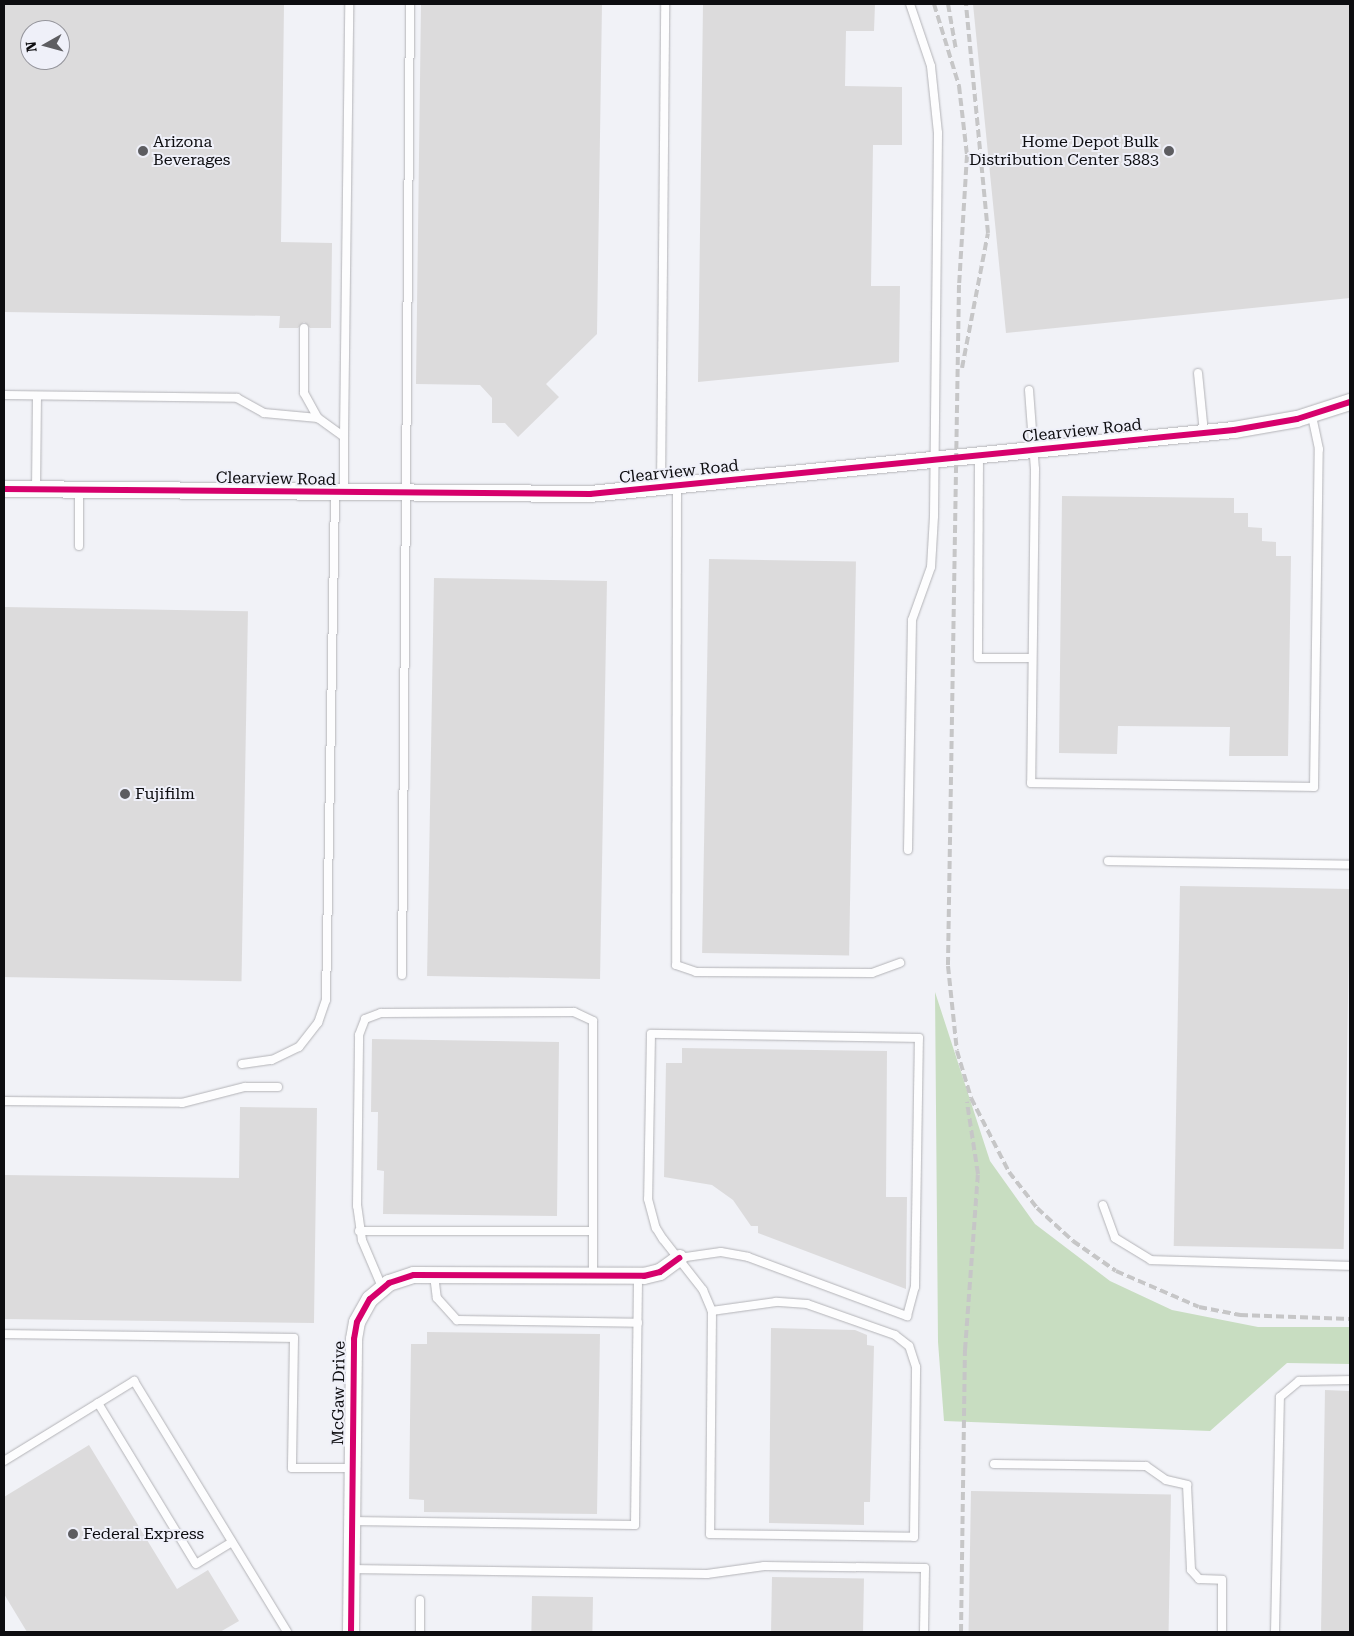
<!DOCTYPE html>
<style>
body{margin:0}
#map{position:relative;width:1354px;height:1636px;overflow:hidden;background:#f1f2f7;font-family:"Roboto Serif",serif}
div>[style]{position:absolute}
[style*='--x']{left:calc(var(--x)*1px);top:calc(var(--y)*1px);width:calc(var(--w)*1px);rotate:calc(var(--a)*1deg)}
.green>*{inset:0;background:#c8ddc1}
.building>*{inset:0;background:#dcdbdc;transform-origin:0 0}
.roads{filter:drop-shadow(0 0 1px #b3b3b7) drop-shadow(0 0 1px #b3b3b7)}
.service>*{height:8px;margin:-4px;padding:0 4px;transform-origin:4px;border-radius:4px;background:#fdfdfe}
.minor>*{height:16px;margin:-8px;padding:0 8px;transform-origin:8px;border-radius:8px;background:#fdfdfe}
.rail>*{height:4px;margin-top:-2px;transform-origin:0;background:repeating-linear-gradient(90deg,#c6c6c7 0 8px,transparent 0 12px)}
.cycleway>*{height:6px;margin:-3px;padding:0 3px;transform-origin:3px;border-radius:3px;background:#d6006c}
.dots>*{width:14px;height:14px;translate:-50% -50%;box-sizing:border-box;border:2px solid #eff0f9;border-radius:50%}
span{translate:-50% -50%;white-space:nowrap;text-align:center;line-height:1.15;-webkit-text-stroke:4px #eff0f9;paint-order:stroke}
.poi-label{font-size:16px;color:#0d0d10}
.left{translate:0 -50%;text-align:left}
.right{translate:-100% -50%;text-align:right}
.street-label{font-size:16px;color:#0d0d10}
.frame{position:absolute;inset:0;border:5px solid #0d0d10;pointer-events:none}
.north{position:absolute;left:20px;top:20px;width:50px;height:50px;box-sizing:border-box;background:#eff0f9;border:1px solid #95959c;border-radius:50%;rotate:263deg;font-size:14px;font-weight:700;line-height:20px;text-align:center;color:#0d0d10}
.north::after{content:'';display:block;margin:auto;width:18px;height:22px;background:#5d5d61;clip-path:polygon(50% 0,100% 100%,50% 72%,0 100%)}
</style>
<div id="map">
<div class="green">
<i style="clip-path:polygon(935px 992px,990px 1161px,1035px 1224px,1110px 1281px,1172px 1310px,1258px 1327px,1350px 1327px,1350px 1364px,1287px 1363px,1210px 1431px,944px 1421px,938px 1342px)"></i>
</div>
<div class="building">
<i style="clip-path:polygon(evenodd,4px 4px,284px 4px,281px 242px,332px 243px,331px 328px,310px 328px,304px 322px,298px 328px,279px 328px,280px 316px,4px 312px,4px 4px,30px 30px,60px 30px,60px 60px,30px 60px,30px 30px)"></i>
<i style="clip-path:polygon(421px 4px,602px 4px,597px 334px,546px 384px,559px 397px,518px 437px,505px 423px,492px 423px,492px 398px,480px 385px,416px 384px)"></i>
<i style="clip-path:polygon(703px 4px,875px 4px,874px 31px,846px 31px,845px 86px,902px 87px,902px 145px,873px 145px,871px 286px,900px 286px,899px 362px,698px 382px)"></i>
<i style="clip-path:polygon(973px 4px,1350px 4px,1350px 298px,1006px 333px)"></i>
<i style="clip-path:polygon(1062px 496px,1234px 498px,1234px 513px,1248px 513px,1248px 527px,1262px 528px,1262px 541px,1276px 542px,1276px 556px,1291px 556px,1288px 756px,1229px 756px,1230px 727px,1118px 726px,1117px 754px,1059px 753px)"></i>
<i style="left:709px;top:559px;width:147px;height:394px;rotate:1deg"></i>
<i style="left:434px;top:578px;width:173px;height:398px;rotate:1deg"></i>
<i style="left:4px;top:607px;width:244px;height:370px;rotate:1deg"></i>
<i style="left:1180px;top:886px;width:170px;height:360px;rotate:1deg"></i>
<i style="clip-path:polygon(372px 1039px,559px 1042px,557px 1216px,383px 1214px,384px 1171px,377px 1170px,378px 1112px,371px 1112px)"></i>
<i style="clip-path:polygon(682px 1048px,887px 1051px,886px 1197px,907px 1197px,906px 1289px,758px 1233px,758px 1226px,751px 1226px,733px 1200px,712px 1185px,664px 1177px,666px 1063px,682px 1063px)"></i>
<i style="clip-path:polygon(240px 1107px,317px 1108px,314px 1323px,4px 1319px,4px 1175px,239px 1178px)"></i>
<i style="clip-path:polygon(771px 1328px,855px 1330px,867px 1335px,867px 1345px,874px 1346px,870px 1502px,864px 1502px,864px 1525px,769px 1523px)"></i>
<i style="clip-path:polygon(427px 1332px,600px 1334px,597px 1514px,424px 1512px,424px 1500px,409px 1499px,411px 1344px,427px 1344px)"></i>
<i style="clip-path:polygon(1325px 1390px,1350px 1391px,1350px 1632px,1321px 1632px)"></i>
<i style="clip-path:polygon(89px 1445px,177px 1589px,208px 1570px,239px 1621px,220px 1632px,27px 1632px,4px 1594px,4px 1497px)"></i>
<i style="left:971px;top:1491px;width:200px;height:141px;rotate:1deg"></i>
<i style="left:772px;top:1577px;width:92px;height:55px;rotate:1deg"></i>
<i style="left:532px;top:1596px;width:61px;height:36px;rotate:1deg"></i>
</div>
<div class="roads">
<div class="service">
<i style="--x:304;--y:328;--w:65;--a:90"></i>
<i style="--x:304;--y:393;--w:29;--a:61"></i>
<i style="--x:1198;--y:373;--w:60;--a:84.3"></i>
<i style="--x:1029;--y:390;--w:79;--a:85.7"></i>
<i style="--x:1035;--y:469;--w:314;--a:90.7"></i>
<i style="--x:1031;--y:783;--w:283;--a:0.8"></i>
<i style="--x:1314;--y:787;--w:338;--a:-89.2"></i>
<i style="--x:1319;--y:449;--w:35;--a:-102"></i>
<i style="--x:4;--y:395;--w:233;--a:0.7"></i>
<i style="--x:237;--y:398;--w:31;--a:29"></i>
<i style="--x:264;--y:413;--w:54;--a:5.3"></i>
<i style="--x:318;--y:418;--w:32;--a:36"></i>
<i style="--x:344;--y:437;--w:56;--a:90"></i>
<i style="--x:344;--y:437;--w:433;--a:-89.3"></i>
<i style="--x:979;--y:455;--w:203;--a:90.3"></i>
<i style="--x:978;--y:658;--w:54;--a:0"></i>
<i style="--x:677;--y:486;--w:479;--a:90.1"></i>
<i style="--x:676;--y:965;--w:21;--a:19"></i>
<i style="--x:696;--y:972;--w:176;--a:0.3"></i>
<i style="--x:872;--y:973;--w:30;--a:-20"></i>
<i style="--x:661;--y:488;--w:484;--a:-89.5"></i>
<i style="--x:36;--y:490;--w:94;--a:-89.4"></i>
<i style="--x:79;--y:546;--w:56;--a:-90"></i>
<i style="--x:908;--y:850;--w:230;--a:-89"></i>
<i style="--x:912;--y:620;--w:56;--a:-70.3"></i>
<i style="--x:931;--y:567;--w:51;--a:-86.6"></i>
<i style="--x:934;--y:516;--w:383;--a:-89.4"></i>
<i style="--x:938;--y:133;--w:67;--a:-96"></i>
<i style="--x:931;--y:66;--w:65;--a:-108.7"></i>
<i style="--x:1108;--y:861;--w:242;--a:0.9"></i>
<i style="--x:402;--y:975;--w:971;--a:-89.53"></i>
<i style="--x:242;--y:1064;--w:30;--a:-8"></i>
<i style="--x:272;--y:1060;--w:30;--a:-26"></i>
<i style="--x:299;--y:1047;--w:31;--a:-52"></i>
<i style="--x:318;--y:1023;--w:24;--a:-71"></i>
<i style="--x:326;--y:1000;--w:507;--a:-88.98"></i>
<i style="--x:4;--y:1101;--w:178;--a:0.6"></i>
<i style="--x:182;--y:1103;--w:65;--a:-14.3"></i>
<i style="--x:245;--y:1087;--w:33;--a:0"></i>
<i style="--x:1103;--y:1205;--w:35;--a:70"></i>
<i style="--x:1115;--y:1238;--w:42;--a:31.4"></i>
<i style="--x:1151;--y:1260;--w:199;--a:1.7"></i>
<i style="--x:359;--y:1231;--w:234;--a:0"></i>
<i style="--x:679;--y:1258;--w:42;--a:-8.1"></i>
<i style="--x:721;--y:1252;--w:27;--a:10"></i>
<i style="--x:748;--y:1257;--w:170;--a:20.4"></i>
<i style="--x:907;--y:1316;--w:30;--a:-75"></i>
<i style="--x:915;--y:1287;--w:249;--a:-89.1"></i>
<i style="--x:919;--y:1038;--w:268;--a:-179.1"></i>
<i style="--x:651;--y:1034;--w:165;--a:91"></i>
<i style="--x:648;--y:1199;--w:30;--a:75"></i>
<i style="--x:656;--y:1228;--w:13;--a:58"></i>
<i style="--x:663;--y:1239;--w:65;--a:51.9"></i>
<i style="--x:703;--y:1290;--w:23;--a:67"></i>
<i style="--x:712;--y:1311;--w:223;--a:90.5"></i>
<i style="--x:710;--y:1534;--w:204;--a:0.8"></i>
<i style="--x:914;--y:1537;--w:170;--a:-89.3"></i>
<i style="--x:916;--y:1367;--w:22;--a:-108"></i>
<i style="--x:909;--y:1346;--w:18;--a:-142"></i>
<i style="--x:895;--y:1335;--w:93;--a:-160.6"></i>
<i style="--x:807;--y:1304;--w:31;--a:-176"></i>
<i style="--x:776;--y:1302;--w:65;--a:172"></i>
<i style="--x:434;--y:1275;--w:23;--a:83"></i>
<i style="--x:437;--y:1298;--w:30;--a:48"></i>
<i style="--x:457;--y:1320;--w:181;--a:0.9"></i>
<i style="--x:382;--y:1287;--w:51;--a:-113.1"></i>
<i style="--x:362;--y:1240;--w:34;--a:-98"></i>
<i style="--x:357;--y:1206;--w:171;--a:-89.3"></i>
<i style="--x:359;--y:1035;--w:17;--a:-69"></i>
<i style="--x:365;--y:1019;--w:17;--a:-21"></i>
<i style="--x:381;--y:1013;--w:193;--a:-0.3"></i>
<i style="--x:574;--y:1012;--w:21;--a:25"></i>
<i style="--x:593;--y:1021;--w:254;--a:90"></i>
<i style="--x:4;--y:1334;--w:290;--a:0.8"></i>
<i style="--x:294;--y:1338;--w:130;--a:90.9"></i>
<i style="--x:292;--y:1468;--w:60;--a:0"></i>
<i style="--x:98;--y:1403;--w:188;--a:58.7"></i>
<i style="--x:196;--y:1564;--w:42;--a:-31.4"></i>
<i style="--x:4;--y:1461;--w:153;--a:-31.6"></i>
<i style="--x:134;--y:1381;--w:294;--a:58.6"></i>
<i style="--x:994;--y:1464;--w:152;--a:0.8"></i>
<i style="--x:1146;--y:1466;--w:24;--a:35"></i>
<i style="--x:1166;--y:1480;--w:22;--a:13"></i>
<i style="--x:1187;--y:1485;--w:85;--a:87.3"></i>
<i style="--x:1191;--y:1570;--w:12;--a:48"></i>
<i style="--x:1199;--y:1579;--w:23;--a:2"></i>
<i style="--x:1222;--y:1580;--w:52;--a:90"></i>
<i style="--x:351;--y:1521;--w:284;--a:0.8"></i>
<i style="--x:635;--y:1525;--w:249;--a:-89.3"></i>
<i style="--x:350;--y:1569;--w:357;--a:0.8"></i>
<i style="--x:707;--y:1574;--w:58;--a:-8"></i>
<i style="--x:764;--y:1566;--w:161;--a:0.7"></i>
<i style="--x:925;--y:1568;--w:64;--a:90.9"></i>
<i style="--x:420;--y:1632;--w:32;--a:-90"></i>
<i style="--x:1275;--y:1632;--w:235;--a:-88.8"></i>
<i style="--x:1280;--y:1397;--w:25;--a:-40"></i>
<i style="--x:1299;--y:1381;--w:51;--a:-1.1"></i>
</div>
<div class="minor">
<i style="--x:4;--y:489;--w:586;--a:0.49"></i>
<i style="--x:590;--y:494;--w:647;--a:-5.68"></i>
<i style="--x:1234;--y:430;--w:64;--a:-9.9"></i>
<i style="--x:1297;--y:419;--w:56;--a:-17.8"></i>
<i style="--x:351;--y:1632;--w:293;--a:-89.4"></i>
<i style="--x:354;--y:1339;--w:17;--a:-80"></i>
<i style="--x:357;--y:1322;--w:26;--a:-61"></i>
<i style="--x:370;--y:1299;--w:25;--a:-40"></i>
<i style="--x:389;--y:1283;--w:26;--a:-18"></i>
<i style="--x:414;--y:1275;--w:230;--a:0.2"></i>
<i style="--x:644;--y:1276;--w:16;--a:-14"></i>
<i style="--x:660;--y:1272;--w:24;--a:-36"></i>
</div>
</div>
<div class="rail">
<i style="--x:934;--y:4;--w:86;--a:73"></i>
<i style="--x:959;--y:86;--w:69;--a:83.4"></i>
<i style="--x:967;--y:155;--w:130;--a:93.5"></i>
<i style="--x:959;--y:285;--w:681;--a:90.93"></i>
<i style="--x:948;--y:966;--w:85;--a:84"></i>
<i style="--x:957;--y:1051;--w:49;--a:73.4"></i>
<i style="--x:971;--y:1098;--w:83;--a:62.8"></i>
<i style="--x:1009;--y:1172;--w:46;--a:52.1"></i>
<i style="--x:1037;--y:1208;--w:49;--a:42.5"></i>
<i style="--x:1073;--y:1241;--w:52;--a:34.9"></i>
<i style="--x:1116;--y:1271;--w:90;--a:23.4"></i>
<i style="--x:1199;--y:1307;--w:42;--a:11"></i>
<i style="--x:1240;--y:1315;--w:110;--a:2.1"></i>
<i style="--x:948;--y:4;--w:47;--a:80.1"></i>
<i style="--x:962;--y:368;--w:137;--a:-79.1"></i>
<i style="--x:988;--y:233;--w:230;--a:-95.5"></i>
<i style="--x:961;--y:1632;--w:282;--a:-89.2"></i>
<i style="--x:965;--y:1350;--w:176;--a:-85.8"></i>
<i style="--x:978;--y:1174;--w:73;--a:-98.7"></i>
</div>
<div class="cycleway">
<i style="--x:4;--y:489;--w:586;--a:0.49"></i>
<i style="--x:590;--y:494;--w:647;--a:-5.68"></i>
<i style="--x:1234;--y:430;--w:64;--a:-9.9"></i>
<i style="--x:1297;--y:419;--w:56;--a:-17.8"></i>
<i style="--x:351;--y:1632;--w:293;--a:-89.4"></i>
<i style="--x:354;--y:1339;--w:17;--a:-80"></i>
<i style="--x:357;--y:1322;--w:26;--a:-61"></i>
<i style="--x:370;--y:1299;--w:25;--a:-40"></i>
<i style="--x:389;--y:1283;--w:26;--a:-18"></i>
<i style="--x:414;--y:1275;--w:230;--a:0.2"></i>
<i style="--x:644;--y:1276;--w:16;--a:-14"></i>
<i style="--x:660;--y:1272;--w:24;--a:-36"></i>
</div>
<div class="dots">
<i style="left:143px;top:151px;background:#5d5d61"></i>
<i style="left:1169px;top:151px;background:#5d5d61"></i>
<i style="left:125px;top:794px;background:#5d5d61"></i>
<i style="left:73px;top:1534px;background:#5d5d61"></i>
</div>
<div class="poi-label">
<span class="left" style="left:153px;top:151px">Arizona<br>Beverages</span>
<span class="right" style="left:1159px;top:151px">Home Depot Bulk<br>Distribution Center 5883</span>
<span class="left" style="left:135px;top:794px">Fujifilm</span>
<span class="left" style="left:83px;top:1534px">Federal Express</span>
</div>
<div class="street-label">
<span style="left:1082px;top:431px;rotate:-6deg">Clearview Road</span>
<span style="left:679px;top:472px;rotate:-6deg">Clearview Road</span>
<span style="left:276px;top:479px;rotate:1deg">Clearview Road</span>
<span style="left:339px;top:1393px;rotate:-89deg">McGaw Drive</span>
</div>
<div class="frame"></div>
<div class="north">N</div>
</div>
